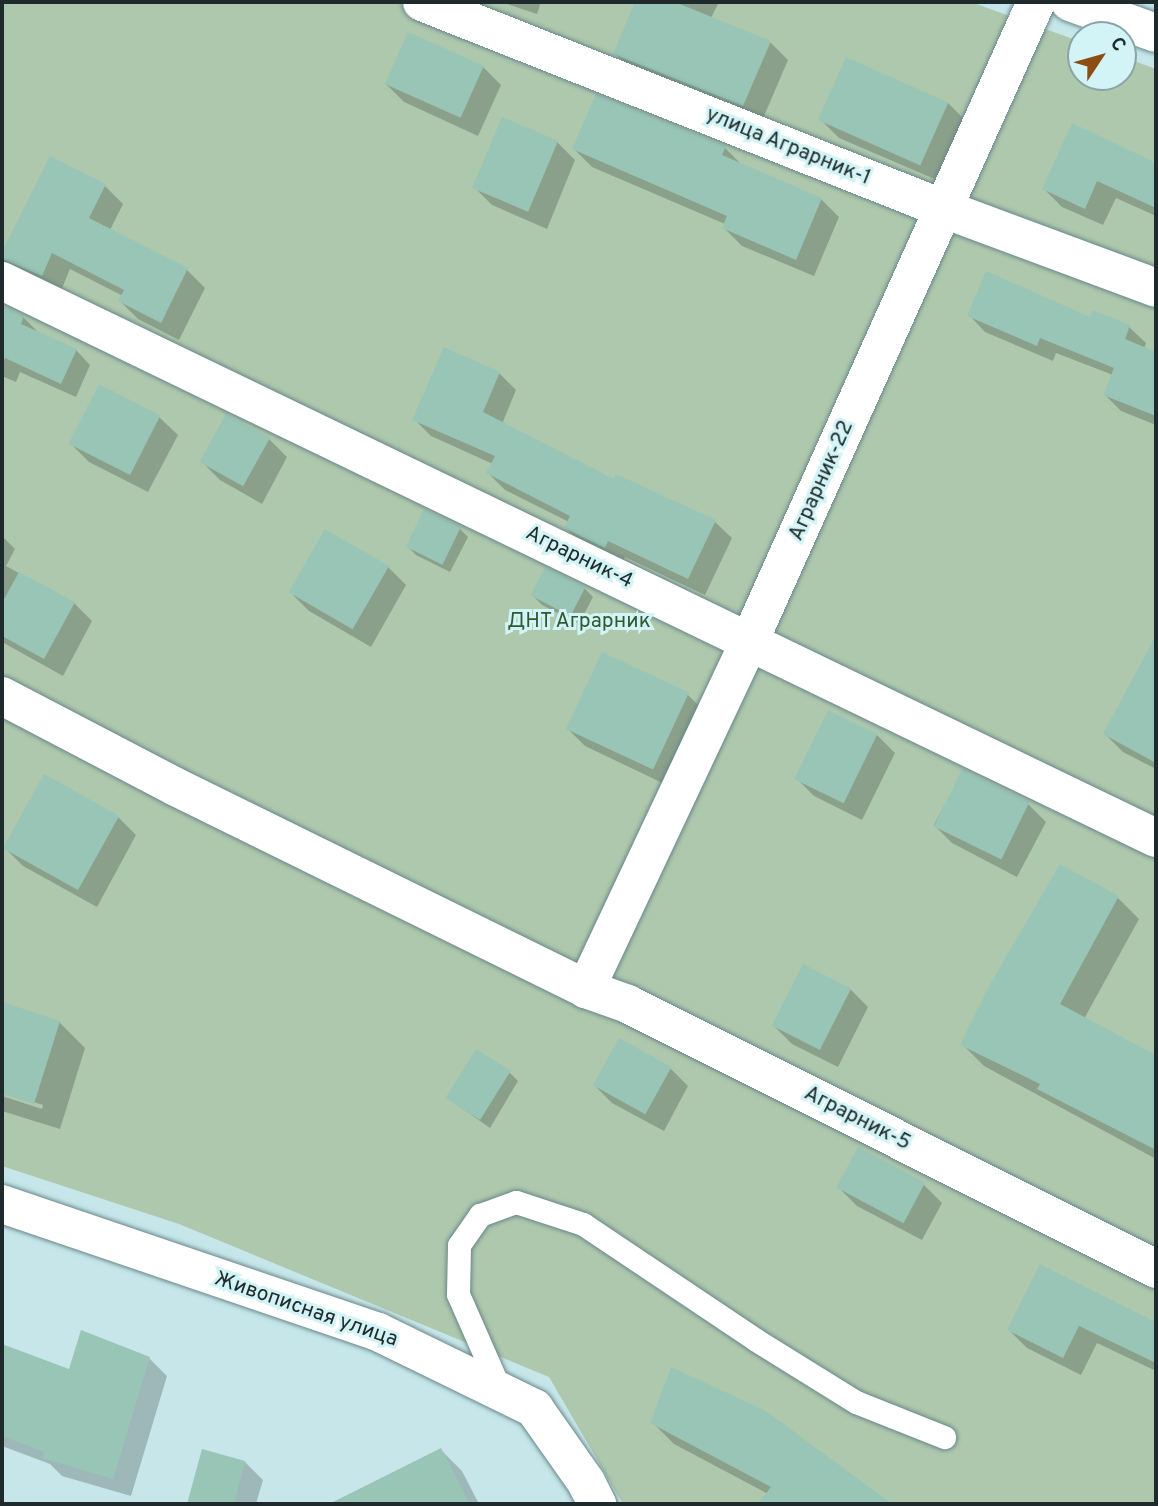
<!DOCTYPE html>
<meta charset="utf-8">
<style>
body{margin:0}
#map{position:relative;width:1158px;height:1506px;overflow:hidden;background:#c6e6e9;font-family:Overpass,sans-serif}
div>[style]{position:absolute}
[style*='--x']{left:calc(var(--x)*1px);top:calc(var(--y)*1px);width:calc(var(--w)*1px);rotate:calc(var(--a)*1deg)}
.green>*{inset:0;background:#aec8ad}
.shadow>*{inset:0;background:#0003}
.building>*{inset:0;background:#98c5b6;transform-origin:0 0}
.roads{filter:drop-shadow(0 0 2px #698789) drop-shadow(0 0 2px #698789)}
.service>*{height:23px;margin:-11.5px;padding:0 11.5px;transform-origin:11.5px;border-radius:11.5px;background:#fff}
.minor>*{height:38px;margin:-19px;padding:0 19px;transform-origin:19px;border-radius:19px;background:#fff}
.tertiary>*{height:38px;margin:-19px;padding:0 19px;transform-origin:19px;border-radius:19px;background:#fff}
span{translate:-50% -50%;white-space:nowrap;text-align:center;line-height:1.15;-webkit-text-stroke:6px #d3f4f6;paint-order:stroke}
.street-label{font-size:21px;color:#1e2a2b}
.park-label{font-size:21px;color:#30592f}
.frame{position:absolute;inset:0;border:4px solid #1e2a2b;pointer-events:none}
.north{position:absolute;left:1067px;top:21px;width:70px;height:70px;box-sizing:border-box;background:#d3f4f6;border:2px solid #8ba3a5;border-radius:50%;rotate:54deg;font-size:19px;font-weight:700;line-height:28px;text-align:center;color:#1e2a2b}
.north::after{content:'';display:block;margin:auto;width:24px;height:32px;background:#8c4c14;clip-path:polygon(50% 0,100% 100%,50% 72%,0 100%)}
</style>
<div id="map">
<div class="green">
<i style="clip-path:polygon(2px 2px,971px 2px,1081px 42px,1081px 77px,1123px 77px,1123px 57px,1156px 69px,1156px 1504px,623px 1504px,549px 1377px,179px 1224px,2px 1166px)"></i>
</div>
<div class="shadow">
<i style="clip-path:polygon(501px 2px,541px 2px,537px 14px)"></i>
<i style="clip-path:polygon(638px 2px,719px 2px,711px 18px,770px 42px,788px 60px,761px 123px,633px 72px,615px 54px)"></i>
<i style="clip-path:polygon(483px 67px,501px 85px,478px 136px,404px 102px,386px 84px)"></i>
<i style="clip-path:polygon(948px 103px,966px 121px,939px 181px,839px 138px,821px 120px)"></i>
<i style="clip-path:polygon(1073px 126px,1156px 165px,1156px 216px,1116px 198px,1103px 225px,1062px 207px,1044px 189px)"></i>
<i style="clip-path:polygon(557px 142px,575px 160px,547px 229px,492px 205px,474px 187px)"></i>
<i style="clip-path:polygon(725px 148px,743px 166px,821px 199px,839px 217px,814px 276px,742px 246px,724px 228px,725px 224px,592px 167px,574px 149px)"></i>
<i style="clip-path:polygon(51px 159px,105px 186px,123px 204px,110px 230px,187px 270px,205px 288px,179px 340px,138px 319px,120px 301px,123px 296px,70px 269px,60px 293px,17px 277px,2px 262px,2px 256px)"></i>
<i style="clip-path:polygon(2px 307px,23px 317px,38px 332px,76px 350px,90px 365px,76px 397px,20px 372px,16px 382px,2px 376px)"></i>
<i style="clip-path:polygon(1094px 312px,1129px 327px,1146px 343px,1144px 349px,1156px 354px,1156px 425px,1121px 411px,1105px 395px,1113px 375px,1056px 353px,1053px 361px,985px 332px,969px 315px,1091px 319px)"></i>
<i style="clip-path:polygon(445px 350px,499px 373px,516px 390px,502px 424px,614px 482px,715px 522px,732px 538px,705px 595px,625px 557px,622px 563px,583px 545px,566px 528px,569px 522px,505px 490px,488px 473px,493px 464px,431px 436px,414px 419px)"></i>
<i style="clip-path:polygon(159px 417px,178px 435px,148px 492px,89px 462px,71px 444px)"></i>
<i style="clip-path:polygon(227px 417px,269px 439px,287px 457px,262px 504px,220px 480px,202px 462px)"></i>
<i style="clip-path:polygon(459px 528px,468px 537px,450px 572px,416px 555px,407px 546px)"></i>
<i style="clip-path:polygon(325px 531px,388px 567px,406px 585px,371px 647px,309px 611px,291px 593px)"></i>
<i style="clip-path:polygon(2px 536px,15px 549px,6px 566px,74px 603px,92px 621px,63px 676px,2px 642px)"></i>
<i style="clip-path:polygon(584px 588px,593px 597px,579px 624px,542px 605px,533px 596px)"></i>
<i style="clip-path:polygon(1148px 653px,1156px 658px,1156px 769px,1123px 752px,1105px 734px)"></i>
<i style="clip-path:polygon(688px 695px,706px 713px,671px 787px,585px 746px,567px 728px)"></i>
<i style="clip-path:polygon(877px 735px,895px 753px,862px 820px,814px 796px,796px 778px)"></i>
<i style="clip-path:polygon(963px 771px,1028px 804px,1046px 822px,1017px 877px,952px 843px,934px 825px)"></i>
<i style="clip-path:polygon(118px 817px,136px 835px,97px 907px,23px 866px,5px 848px)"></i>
<i style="clip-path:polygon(1118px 898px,1139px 919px,1084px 1019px,1156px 1057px,1156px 1159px,984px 1066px,963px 1045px)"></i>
<i style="clip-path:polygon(850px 989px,868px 1007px,838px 1067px,792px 1044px,774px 1026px)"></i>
<i style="clip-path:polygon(2px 1004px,59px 1022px,85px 1048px,60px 1129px,2px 1111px,2px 1096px,42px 1109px,43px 1105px,2px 1092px)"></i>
<i style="clip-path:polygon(670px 1068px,688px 1086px,664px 1131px,612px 1103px,594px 1085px)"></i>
<i style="clip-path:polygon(509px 1072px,518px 1081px,490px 1128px,449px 1099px)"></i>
<i style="clip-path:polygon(859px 1150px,924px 1185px,942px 1203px,922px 1240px,857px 1206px,839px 1188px)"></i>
<i style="clip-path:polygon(1041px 1267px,1153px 1323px,1156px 1317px,1156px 1371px,1097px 1343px,1081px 1375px,1027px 1348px,1009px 1330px)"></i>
<i style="clip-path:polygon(2px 1346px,71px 1371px,149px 1358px,167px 1376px,131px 1496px,62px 1476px,50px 1464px,2px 1446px)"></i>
<i style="clip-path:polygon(765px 1413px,889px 1504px,760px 1504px,768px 1494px,674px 1444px,652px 1422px)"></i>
<i style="clip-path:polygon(441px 1450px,462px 1471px,479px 1504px,378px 1504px)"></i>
<i style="clip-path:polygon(203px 1451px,245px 1462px,263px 1480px,256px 1504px,189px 1504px)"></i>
</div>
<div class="building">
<i style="clip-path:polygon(635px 2px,675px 2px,771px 41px,743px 106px,613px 54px)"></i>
<i style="left:408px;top:32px;width:83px;height:57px;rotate:24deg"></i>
<i style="left:846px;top:57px;width:112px;height:69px;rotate:24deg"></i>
<i style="clip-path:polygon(596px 94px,726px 146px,722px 155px,822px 198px,796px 260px,722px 228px,727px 216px,572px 149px)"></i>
<i style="left:502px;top:117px;width:61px;height:77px;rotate:23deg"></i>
<i style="clip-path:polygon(1072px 123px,1156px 163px,1156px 208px,1097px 181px,1085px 209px,1042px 189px)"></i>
<i style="clip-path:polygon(50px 156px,106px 184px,89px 218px,188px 268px,161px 323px,118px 301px,124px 290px,52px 253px,42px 276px,2px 259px,2px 252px)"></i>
<i style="clip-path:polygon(986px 271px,1090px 317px,1093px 310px,1130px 325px,1125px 339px,1156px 352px,1156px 416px,1103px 395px,1114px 368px,1040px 338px,1037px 346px,967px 316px)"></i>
<i style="clip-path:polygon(2px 305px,24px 316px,21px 324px,77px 349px,61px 384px,5px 358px,2px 366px)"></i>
<i style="clip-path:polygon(444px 347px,500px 372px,483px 412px,614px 479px,616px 474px,716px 520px,688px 579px,608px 541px,605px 548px,564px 528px,570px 516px,486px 473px,495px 456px,412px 420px)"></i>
<i style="left:99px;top:384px;width:69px;height:67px;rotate:27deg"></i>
<i style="left:226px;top:414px;width:50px;height:55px;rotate:29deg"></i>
<i style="left:424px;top:509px;width:41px;height:42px;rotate:26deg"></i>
<i style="left:325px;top:529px;width:74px;height:73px;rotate:30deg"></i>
<i style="left:545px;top:567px;width:45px;height:32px;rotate:27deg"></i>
<i style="clip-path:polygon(19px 572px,75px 602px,44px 659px,2px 636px,2px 603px)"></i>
<i style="clip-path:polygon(1156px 635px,1156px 763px,1103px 734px)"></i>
<i style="left:602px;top:652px;width:96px;height:85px;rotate:25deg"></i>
<i style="left:828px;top:710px;width:55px;height:77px;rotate:26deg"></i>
<i style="left:962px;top:769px;width:75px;height:64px;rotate:26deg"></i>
<i style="left:44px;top:774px;width:86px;height:85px;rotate:29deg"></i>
<i style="clip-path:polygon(1060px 864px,1119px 896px,1060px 1004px,1156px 1055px,1156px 1150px,1037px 1089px,1040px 1084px,960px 1045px,992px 981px)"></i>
<i style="left:803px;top:964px;width:54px;height:69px;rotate:27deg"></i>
<i style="clip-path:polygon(2px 1002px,60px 1021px,34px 1104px,2px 1094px)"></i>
<i style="left:619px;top:1038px;width:60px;height:54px;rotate:29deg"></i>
<i style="left:476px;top:1049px;width:41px;height:58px;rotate:32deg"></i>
<i style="left:858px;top:1147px;width:76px;height:46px;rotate:28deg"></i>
<i style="clip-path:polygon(1040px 1264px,1156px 1322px,1156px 1363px,1079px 1326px,1063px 1358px,1007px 1330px)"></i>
<i style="clip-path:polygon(81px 1330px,150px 1357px,113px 1479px,42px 1458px,44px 1452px,2px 1436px,2px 1344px,69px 1369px)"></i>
<i style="clip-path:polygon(671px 1367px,766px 1411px,892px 1504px,758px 1504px,771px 1487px,650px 1423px)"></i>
<i style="clip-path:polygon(441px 1448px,470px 1504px,329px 1504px)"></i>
<i style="clip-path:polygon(202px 1449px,245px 1461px,234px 1504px,187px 1504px)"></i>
</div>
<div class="roads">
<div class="service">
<i style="--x:501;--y:1392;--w:107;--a:-113.7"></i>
<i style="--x:458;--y:1294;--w:49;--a:-88.8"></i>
<i style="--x:459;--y:1245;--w:37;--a:-55"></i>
<i style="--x:480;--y:1215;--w:38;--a:-20"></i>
<i style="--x:516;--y:1202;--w:71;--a:18.2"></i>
<i style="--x:583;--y:1224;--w:208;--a:33.8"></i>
<i style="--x:756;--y:1340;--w:118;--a:31.8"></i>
<i style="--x:856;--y:1402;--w:95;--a:21.7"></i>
</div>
<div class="minor">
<i style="--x:422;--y:2;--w:562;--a:21.63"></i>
<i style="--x:944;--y:209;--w:226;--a:20.4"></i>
<i style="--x:1036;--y:2;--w:699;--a:114.15"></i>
<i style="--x:750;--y:640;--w:386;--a:115.2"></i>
<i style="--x:586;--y:989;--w:45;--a:19.7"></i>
<i style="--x:628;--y:1004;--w:591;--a:26.65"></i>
<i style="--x:2;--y:281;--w:1281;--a:25.77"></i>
<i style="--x:2;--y:696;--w:196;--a:27.6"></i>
<i style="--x:176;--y:787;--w:457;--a:26.2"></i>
<i style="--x:2;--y:1204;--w:397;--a:18.8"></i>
<i style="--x:378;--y:1332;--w:174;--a:26"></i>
<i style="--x:534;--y:1408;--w:90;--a:54.9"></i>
<i style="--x:586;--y:1482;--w:25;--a:63"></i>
</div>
<div class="tertiary">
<i style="--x:1070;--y:2;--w:91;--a:19.8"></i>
</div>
</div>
<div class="street-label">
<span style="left:788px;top:147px;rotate:22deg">улица Аграрник-1</span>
<span style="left:822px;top:481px;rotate:-66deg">Аграрник-22</span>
<span style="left:579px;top:558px;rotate:26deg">Аграрник-4</span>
<span style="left:857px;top:1119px;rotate:27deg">Аграрник-5</span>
<span style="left:306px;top:1310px;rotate:19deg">Живописная улица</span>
</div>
<div class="park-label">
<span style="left:579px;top:622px">ДНТ Аграрник</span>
</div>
<div class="frame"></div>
<div class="north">С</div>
</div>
